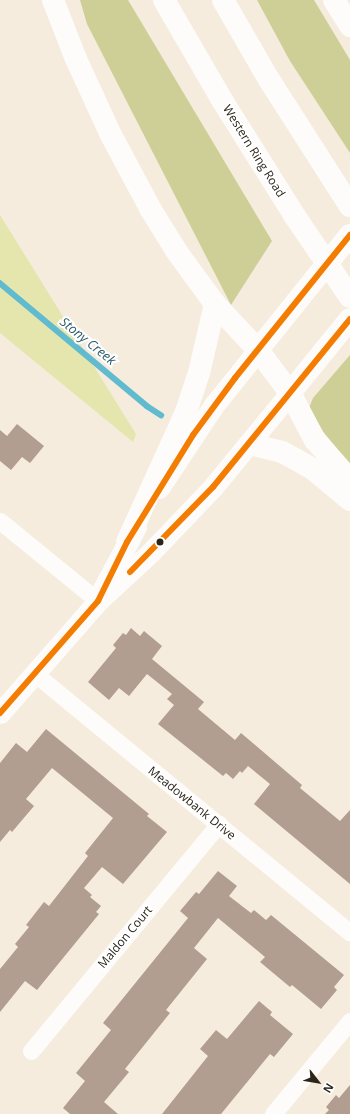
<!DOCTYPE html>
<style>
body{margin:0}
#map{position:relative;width:350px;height:1114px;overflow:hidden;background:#f5ecdd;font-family:"Open Sans",sans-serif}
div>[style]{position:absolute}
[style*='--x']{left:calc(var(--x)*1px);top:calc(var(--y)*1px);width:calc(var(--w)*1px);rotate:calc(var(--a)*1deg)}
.green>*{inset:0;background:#e4e6ae}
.forest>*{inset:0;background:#cdcf97}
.stream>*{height:5.5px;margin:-2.75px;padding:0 2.75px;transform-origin:2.75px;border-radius:2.75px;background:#5fbbcd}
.building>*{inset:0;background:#b19e90}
.minor>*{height:17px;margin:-8.5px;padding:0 8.5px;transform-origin:8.5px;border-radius:8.5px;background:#fefcfa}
.tertiary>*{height:21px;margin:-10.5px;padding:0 10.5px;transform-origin:10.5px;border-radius:10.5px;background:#fefcfa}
.secondary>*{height:22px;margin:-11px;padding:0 11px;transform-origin:11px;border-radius:11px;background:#fefcfa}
.motorway>*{height:22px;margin:-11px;padding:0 11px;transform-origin:11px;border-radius:11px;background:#fefcfa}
.bus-1>*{height:6px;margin:-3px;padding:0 3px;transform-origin:3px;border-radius:3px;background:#f47d01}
.dots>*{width:11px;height:11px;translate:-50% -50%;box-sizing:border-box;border:2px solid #fff;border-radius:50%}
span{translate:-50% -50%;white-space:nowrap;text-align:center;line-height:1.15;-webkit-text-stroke:4px #fff;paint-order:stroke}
.street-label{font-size:12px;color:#2b251a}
.water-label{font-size:13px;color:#2b5d6c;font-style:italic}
.north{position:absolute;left:298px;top:1062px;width:40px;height:40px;-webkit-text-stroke:3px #fff;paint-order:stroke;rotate:121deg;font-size:11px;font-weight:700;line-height:16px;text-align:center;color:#2b251a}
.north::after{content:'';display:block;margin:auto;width:14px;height:18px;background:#2b251a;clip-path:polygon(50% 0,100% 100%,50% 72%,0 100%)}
</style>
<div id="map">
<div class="green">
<i style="clip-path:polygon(0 215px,136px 434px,133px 442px,0 333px)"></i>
</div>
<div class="forest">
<i style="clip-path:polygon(80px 0,128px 0,272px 241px,231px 305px,87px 24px)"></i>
<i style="clip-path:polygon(257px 0,314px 0,350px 60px,350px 153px,290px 61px)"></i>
<i style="clip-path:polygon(350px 355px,350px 465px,321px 429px,309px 408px,313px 398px)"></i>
</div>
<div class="stream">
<i style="--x:0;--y:283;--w:192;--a:39.9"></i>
<i style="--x:147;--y:406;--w:17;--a:33"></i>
</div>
<div class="building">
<i style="clip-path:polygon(17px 424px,44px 446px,30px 463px,22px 457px,11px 470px,0 461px,0 430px,7px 436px)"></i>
<i style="clip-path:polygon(131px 628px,140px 636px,144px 631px,162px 646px,152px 659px,204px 702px,198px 709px,235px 740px,241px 733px,302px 785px,300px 788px,340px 821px,350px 810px,350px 884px,254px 804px,270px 784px,248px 766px,242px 773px,240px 771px,233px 779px,226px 773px,223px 776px,158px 724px,174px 705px,167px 699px,172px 694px,147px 674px,129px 696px,119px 688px,109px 700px,88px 682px,116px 648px,113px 645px,123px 633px,126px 635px)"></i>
<i style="clip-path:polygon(46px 729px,149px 814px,147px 816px,167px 832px,123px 884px,102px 867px,84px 888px,92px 895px,90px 897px,101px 906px,96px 912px,99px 914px,37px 990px,25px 981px,0 1012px,0 969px,18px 947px,15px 944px,29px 927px,26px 925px,44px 902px,49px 906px,88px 856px,85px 853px,113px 818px,52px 768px,26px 799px,34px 806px,12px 832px,10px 830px,0 842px,0 763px,16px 743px,27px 752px)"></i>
<i style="clip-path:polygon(218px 871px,237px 886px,229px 896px,251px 913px,254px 910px,266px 920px,271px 915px,344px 975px,334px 987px,337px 990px,321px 1009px,292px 985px,290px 987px,260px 962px,265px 957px,218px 918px,194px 948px,207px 959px,166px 1010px,170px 1013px,125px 1069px,129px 1072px,104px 1102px,118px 1114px,70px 1114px,63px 1108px,85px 1081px,76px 1073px,111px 1030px,103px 1023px,188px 918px,180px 911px,196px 892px,199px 894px)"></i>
<i style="clip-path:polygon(259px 1001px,272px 1012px,270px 1015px,293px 1034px,274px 1057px,270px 1054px,221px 1114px,162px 1114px,208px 1056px,200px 1049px,216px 1030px,227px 1039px)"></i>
<i style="clip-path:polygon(350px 1085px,350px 1114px,325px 1114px,329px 1110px,326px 1107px,336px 1095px,339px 1098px)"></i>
</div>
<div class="minor">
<i style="--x:0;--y:521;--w:127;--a:39.2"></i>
<i style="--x:34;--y:673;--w:409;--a:39.4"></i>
<i style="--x:31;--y:1051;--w:295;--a:-50.4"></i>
<i style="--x:273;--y:1114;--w:121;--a:-50.4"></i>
</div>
<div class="tertiary">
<i style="--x:159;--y:488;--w:100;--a:-56.5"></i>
<i style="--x:214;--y:405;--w:70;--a:-51.3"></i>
<i style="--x:103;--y:589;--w:70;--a:-62"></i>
<i style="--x:0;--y:713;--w:149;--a:-48.8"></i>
<i style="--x:98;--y:601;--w:71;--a:-42.7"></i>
<i style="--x:150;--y:553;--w:91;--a:-46.3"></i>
<i style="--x:213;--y:487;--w:122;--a:-50.7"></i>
</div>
<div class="secondary">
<i style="--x:350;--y:235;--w:147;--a:128.7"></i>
<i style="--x:258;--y:350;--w:54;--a:53.3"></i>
<i style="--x:290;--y:393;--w:95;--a:-51"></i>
</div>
<div class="motorway">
<i style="--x:53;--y:0;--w:63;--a:68.7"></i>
<i style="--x:76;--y:59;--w:84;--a:65.3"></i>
<i style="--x:111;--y:135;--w:85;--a:61.9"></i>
<i style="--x:151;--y:210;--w:49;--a:58.2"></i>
<i style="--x:177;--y:252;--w:64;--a:53.8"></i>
<i style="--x:215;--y:304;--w:63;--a:46.9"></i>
<i style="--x:164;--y:0;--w:116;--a:59.9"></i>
<i style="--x:222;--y:100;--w:136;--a:57.9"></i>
<i style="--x:294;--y:215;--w:99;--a:55.7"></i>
<i style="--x:223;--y:0;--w:90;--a:60"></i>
<i style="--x:268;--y:78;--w:152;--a:57.4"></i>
<i style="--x:334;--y:0;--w:31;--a:58"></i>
<i style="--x:290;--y:393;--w:53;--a:62"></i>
<i style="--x:315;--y:440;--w:53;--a:48.8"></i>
<i style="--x:250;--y:444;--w:33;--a:14"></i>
<i style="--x:282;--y:452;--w:17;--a:28"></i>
<i style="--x:297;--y:460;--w:20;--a:30"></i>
<i style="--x:314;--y:470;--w:47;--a:39.8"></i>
<i style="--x:127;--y:542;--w:143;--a:-65.6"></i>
<i style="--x:186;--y:412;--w:41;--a:-71.6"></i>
<i style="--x:199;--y:373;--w:71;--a:-76.9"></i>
</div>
<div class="bus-1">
<i style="--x:130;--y:572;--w:119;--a:-45.7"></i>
<i style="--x:213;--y:487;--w:217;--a:-50.8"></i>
<i style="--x:0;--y:713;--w:149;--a:-48.8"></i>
<i style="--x:98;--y:601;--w:66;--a:-63.8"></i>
<i style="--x:127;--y:542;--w:126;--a:-58.3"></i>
<i style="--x:193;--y:435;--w:71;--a:-53.6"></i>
<i style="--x:235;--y:378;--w:184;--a:-51.2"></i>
</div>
<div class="dots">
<i style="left:160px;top:542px;background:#2b251a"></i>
</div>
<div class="street-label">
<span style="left:254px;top:151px;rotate:58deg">Western Ring Road</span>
<span style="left:192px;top:803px;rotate:39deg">Meadowbank Drive</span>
<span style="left:125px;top:937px;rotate:-50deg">Maldon Court</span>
</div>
<div class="water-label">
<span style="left:88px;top:341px;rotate:39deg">Stony Creek</span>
</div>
<div class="north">N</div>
</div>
